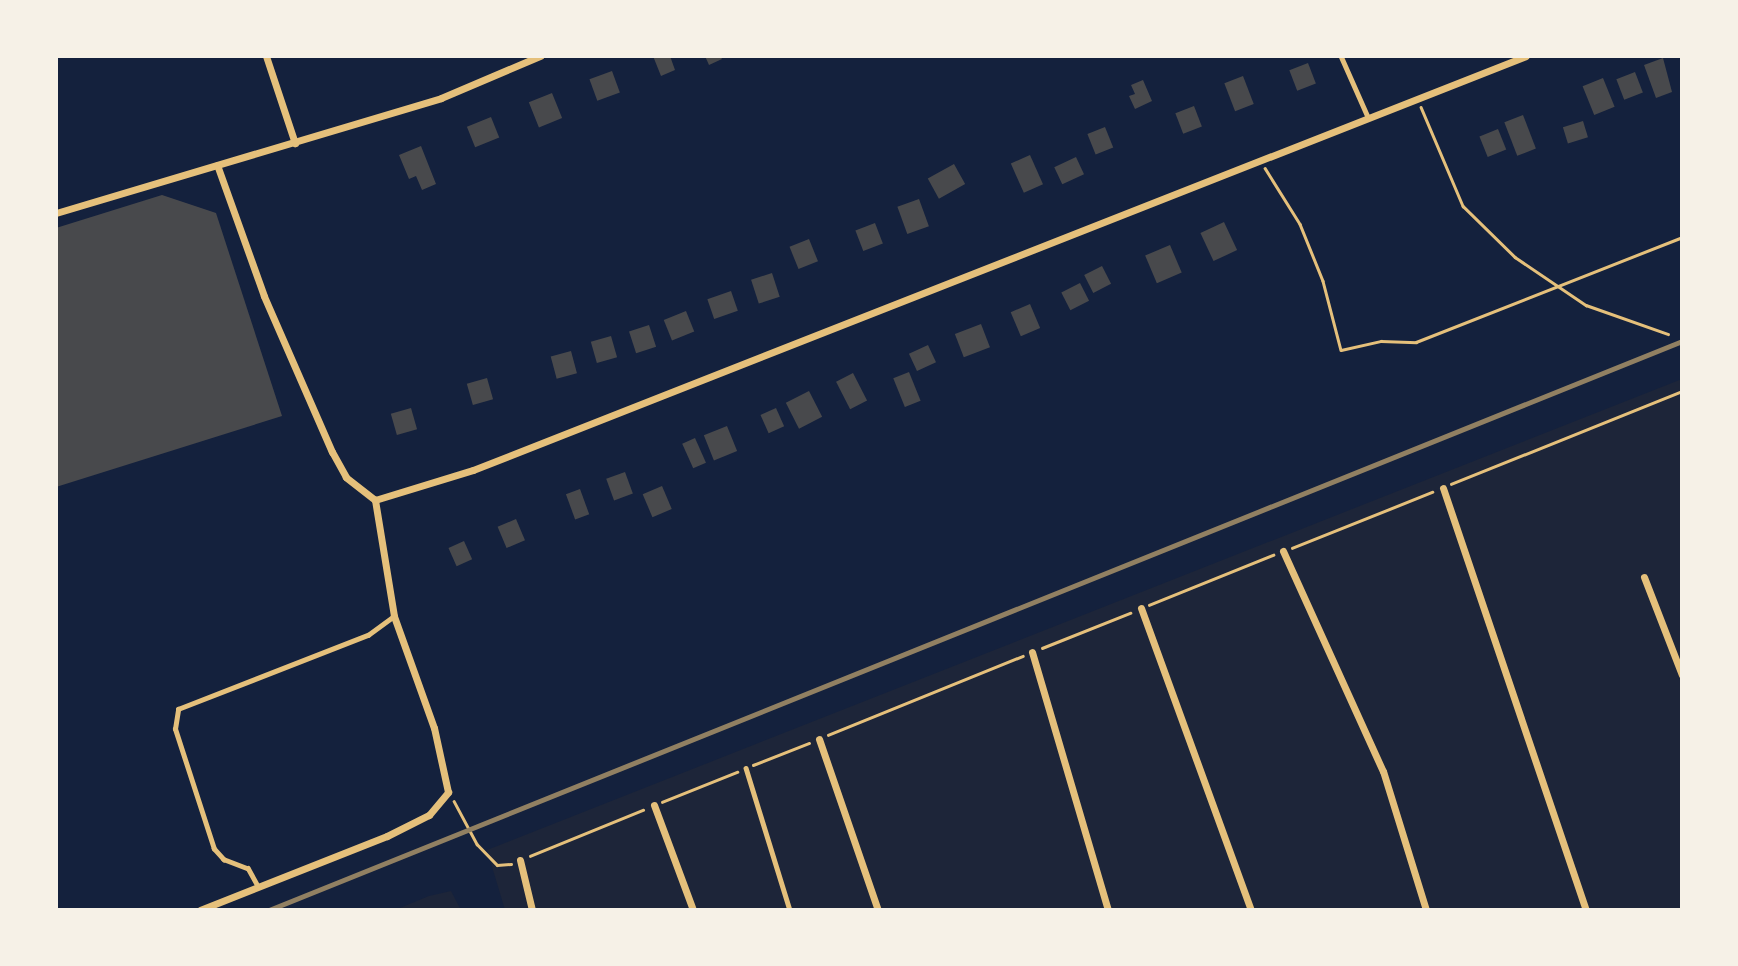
<!DOCTYPE html>
<style>
body{margin:0}
#map{position:relative;width:1738px;height:966px;overflow:hidden;background:#14213d;font-family:"Open Sans",sans-serif}
div>[style]{position:absolute}
[style*='--x']{left:calc(var(--x)*1px);top:calc(var(--y)*1px);width:calc(var(--w)*1px);rotate:calc(var(--a)*1deg)}
.green>*{inset:0;background:#1d2539}
.building>*{inset:0;background:#48494c;transform-origin:0 0}
.path>*{height:2.5px;margin:-1.25px;padding:0 1.25px;transform-origin:1.25px;border-radius:1.25px;background:#e5c07b}
.service>*{height:4.5px;margin:-2.25px;padding:0 2.25px;transform-origin:2.25px;border-radius:2.25px;background:#e5c07b}
.minor>*{height:7px;margin:-3.5px;padding:0 3.5px;transform-origin:3.5px;border-radius:3.5px;background:#e5c07b}
.rail>*{height:4.5px;margin:-2.25px;padding:0 2.25px;transform-origin:2.25px;border-radius:2.25px;background:#918062}
span{translate:-50% -50%;white-space:nowrap;text-align:center;line-height:1.15;-webkit-text-stroke:5px #f6f1e7;paint-order:stroke}
.frame{position:absolute;inset:0;border:58px solid #f6f1e7;pointer-events:none}
</style>
<div id="map">
<div class="green">
<i style="clip-path:polygon(1682px 379px,1682px 910px,505px 910px,487px 850px)"></i>
<i style="clip-path:polygon(451px 891px,461px 910px,395px 910px,429px 896px)"></i>
</div>
<div class="building">
<i style="clip-path:polygon(653px 56px,670px 56px,675px 70px,661px 76px)"></i>
<i style="clip-path:polygon(705px 56px,720px 56px,722px 59px,709px 65px)"></i>
<i style="clip-path:polygon(1663px 58px,1672px 92px,1656px 98px,1644px 65px)"></i>
<i style="left:1308px;top:63px;width:22px;height:20px;rotate:69deg"></i>
<i style="left:612px;top:71px;width:23px;height:24px;rotate:70deg"></i>
<i style="left:1635px;top:72px;width:22px;height:20px;rotate:69deg"></i>
<i style="left:1243px;top:76px;width:30px;height:20px;rotate:69deg"></i>
<i style="left:1603px;top:78px;width:31px;height:22px;rotate:68deg"></i>
<i style="clip-path:polygon(1143px 80px,1152px 101px,1135px 109px,1129px 96px,1135px 94px,1131px 85px)"></i>
<i style="left:552px;top:93px;width:27px;height:25px;rotate:68deg"></i>
<i style="left:1194px;top:106px;width:22px;height:20px;rotate:69deg"></i>
<i style="left:1523px;top:115px;width:36px;height:20px;rotate:69deg"></i>
<i style="left:491px;top:117px;width:22px;height:26px;rotate:68deg"></i>
<i style="left:1583px;top:121px;width:17px;height:21px;rotate:73deg"></i>
<i style="left:1105px;top:127px;width:22px;height:19px;rotate:68deg"></i>
<i style="left:1498px;top:129px;width:22px;height:20px;rotate:68deg"></i>
<i style="clip-path:polygon(421px 146px,436px 184px,422px 190px,416px 176px,409px 179px,399px 155px)"></i>
<i style="left:1030px;top:155px;width:32px;height:21px;rotate:66deg"></i>
<i style="left:1076px;top:157px;width:19px;height:24px;rotate:65deg"></i>
<i style="left:954px;top:164px;width:23px;height:30px;rotate:61deg"></i>
<i style="clip-path:polygon(162px 195px,216px 213px,282px 416px,56px 487px,56px 228px)"></i>
<i style="left:919px;top:199px;width:29px;height:23px;rotate:70deg"></i>
<i style="left:1224px;top:222px;width:31px;height:26px;rotate:65deg"></i>
<i style="left:875px;top:223px;width:22px;height:21px;rotate:69deg"></i>
<i style="left:809px;top:239px;width:24px;height:21px;rotate:68deg"></i>
<i style="left:1170px;top:245px;width:30px;height:27px;rotate:67deg"></i>
<i style="left:1102px;top:266px;width:20px;height:20px;rotate:63deg"></i>
<i style="left:772px;top:273px;width:25px;height:22px;rotate:72deg"></i>
<i style="left:1080px;top:283px;width:20px;height:21px;rotate:63deg"></i>
<i style="left:731px;top:291px;width:21px;height:25px;rotate:71deg"></i>
<i style="left:1030px;top:304px;width:26px;height:21px;rotate:67deg"></i>
<i style="left:686px;top:311px;width:22px;height:24px;rotate:68deg"></i>
<i style="left:981px;top:324px;width:25px;height:28px;rotate:69deg"></i>
<i style="left:649px;top:325px;width:23px;height:21px;rotate:72deg"></i>
<i style="left:611px;top:336px;width:22px;height:21px;rotate:74deg"></i>
<i style="left:928px;top:345px;width:19px;height:21px;rotate:65deg"></i>
<i style="left:571px;top:351px;width:23px;height:21px;rotate:75deg"></i>
<i style="left:909px;top:372px;width:31px;height:17px;rotate:68deg"></i>
<i style="left:853px;top:373px;width:31px;height:19px;rotate:63deg"></i>
<i style="left:487px;top:378px;width:22px;height:21px;rotate:74deg"></i>
<i style="left:809px;top:391px;width:29px;height:26px;rotate:63deg"></i>
<i style="left:411px;top:408px;width:22px;height:21px;rotate:74deg"></i>
<i style="left:776px;top:408px;width:20px;height:17px;rotate:66deg"></i>
<i style="left:727px;top:426px;width:27px;height:25px;rotate:68deg"></i>
<i style="left:695px;top:438px;width:27px;height:14px;rotate:66deg"></i>
<i style="left:625px;top:472px;width:23px;height:20px;rotate:70deg"></i>
<i style="left:662px;top:486px;width:25px;height:21px;rotate:67deg"></i>
<i style="left:580px;top:489px;width:27px;height:15px;rotate:70deg"></i>
<i style="left:516px;top:519px;width:23px;height:20px;rotate:67deg"></i>
<i style="left:464px;top:541px;width:20px;height:17px;rotate:66deg"></i>
</div>
<div class="path">
<i style="--x:1421;--y:107;--w:108;--a:67"></i>
<i style="--x:1463;--y:206;--w:73;--a:44.4"></i>
<i style="--x:1515;--y:257;--w:86;--a:34.1"></i>
<i style="--x:1586;--y:305;--w:87;--a:19.5"></i>
<i style="--x:1265;--y:168;--w:66;--a:58"></i>
<i style="--x:1300;--y:224;--w:61;--a:68"></i>
<i style="--x:1323;--y:281;--w:71;--a:75.4"></i>
<i style="--x:1341;--y:350;--w:41;--a:-12.7"></i>
<i style="--x:1381;--y:341;--w:35;--a:2"></i>
<i style="--x:1416;--y:342;--w:286;--a:-21.5"></i>
<i style="--x:1451;--y:484;--w:249;--a:-21.9"></i>
<i style="--x:1292;--y:548;--w:151;--a:-21.8"></i>
<i style="--x:1149;--y:605;--w:134;--a:-22"></i>
<i style="--x:1042;--y:648;--w:95;--a:-21.7"></i>
<i style="--x:828;--y:735;--w:210;--a:-22.1"></i>
<i style="--x:753;--y:765;--w:60;--a:-21.4"></i>
<i style="--x:454;--y:801;--w:49;--a:61.9"></i>
<i style="--x:477;--y:844;--w:29;--a:46"></i>
<i style="--x:497;--y:865;--w:14;--a:-4"></i>
<i style="--x:662;--y:802;--w:81;--a:-21.8"></i>
<i style="--x:530;--y:856;--w:122;--a:-22.2"></i>
</div>
<div class="service">
<i style="--x:1341;--y:56;--w:67;--a:66.1"></i>
<i style="--x:746;--y:768;--w:149;--a:72.8"></i>
<i style="--x:258;--y:887;--w:21;--a:-119"></i>
<i style="--x:248;--y:869;--w:26;--a:-159"></i>
<i style="--x:224;--y:860;--w:15;--a:-132"></i>
<i style="--x:214;--y:849;--w:126;--a:-108"></i>
<i style="--x:175;--y:729;--w:20;--a:-81"></i>
<i style="--x:178;--y:709;--w:204;--a:-21.3"></i>
<i style="--x:368;--y:635;--w:32;--a:-36"></i>
</div>
<div class="minor">
<i style="--x:266;--y:56;--w:92;--a:71.6"></i>
<i style="--x:56;--y:213;--w:402;--a:-16.6"></i>
<i style="--x:441;--y:98;--w:108;--a:-23"></i>
<i style="--x:1443;--y:488;--w:446;--a:71.3"></i>
<i style="--x:375;--y:500;--w:102;--a:-17"></i>
<i style="--x:473;--y:470;--w:1131;--a:-21.46"></i>
<i style="--x:1283;--y:551;--w:242;--a:65.6"></i>
<i style="--x:1383;--y:771;--w:145;--a:72.8"></i>
<i style="--x:1644;--y:577;--w:105;--a:68.8"></i>
<i style="--x:1141;--y:608;--w:321;--a:70"></i>
<i style="--x:1032;--y:652;--w:269;--a:73.6"></i>
<i style="--x:819;--y:739;--w:181;--a:71"></i>
<i style="--x:654;--y:805;--w:112;--a:69.6"></i>
<i style="--x:520;--y:860;--w:51;--a:76.5"></i>
<i style="--x:200;--y:910;--w:201;--a:-21.6"></i>
<i style="--x:387;--y:836;--w:47;--a:-26.6"></i>
<i style="--x:429;--y:815;--w:30;--a:-50"></i>
<i style="--x:448;--y:792;--w:66;--a:-102.3"></i>
<i style="--x:434;--y:728;--w:119;--a:-109.7"></i>
<i style="--x:394;--y:616;--w:118;--a:-99.3"></i>
<i style="--x:375;--y:500;--w:37;--a:-142"></i>
<i style="--x:346;--y:477;--w:29;--a:-119"></i>
<i style="--x:332;--y:452;--w:170;--a:-113.6"></i>
<i style="--x:264;--y:296;--w:139;--a:-109.7"></i>
</div>
<div class="rail">
<i style="--x:269;--y:910;--w:1523;--a:-21.93"></i>
</div>
<div class="frame"></div>
</div>
